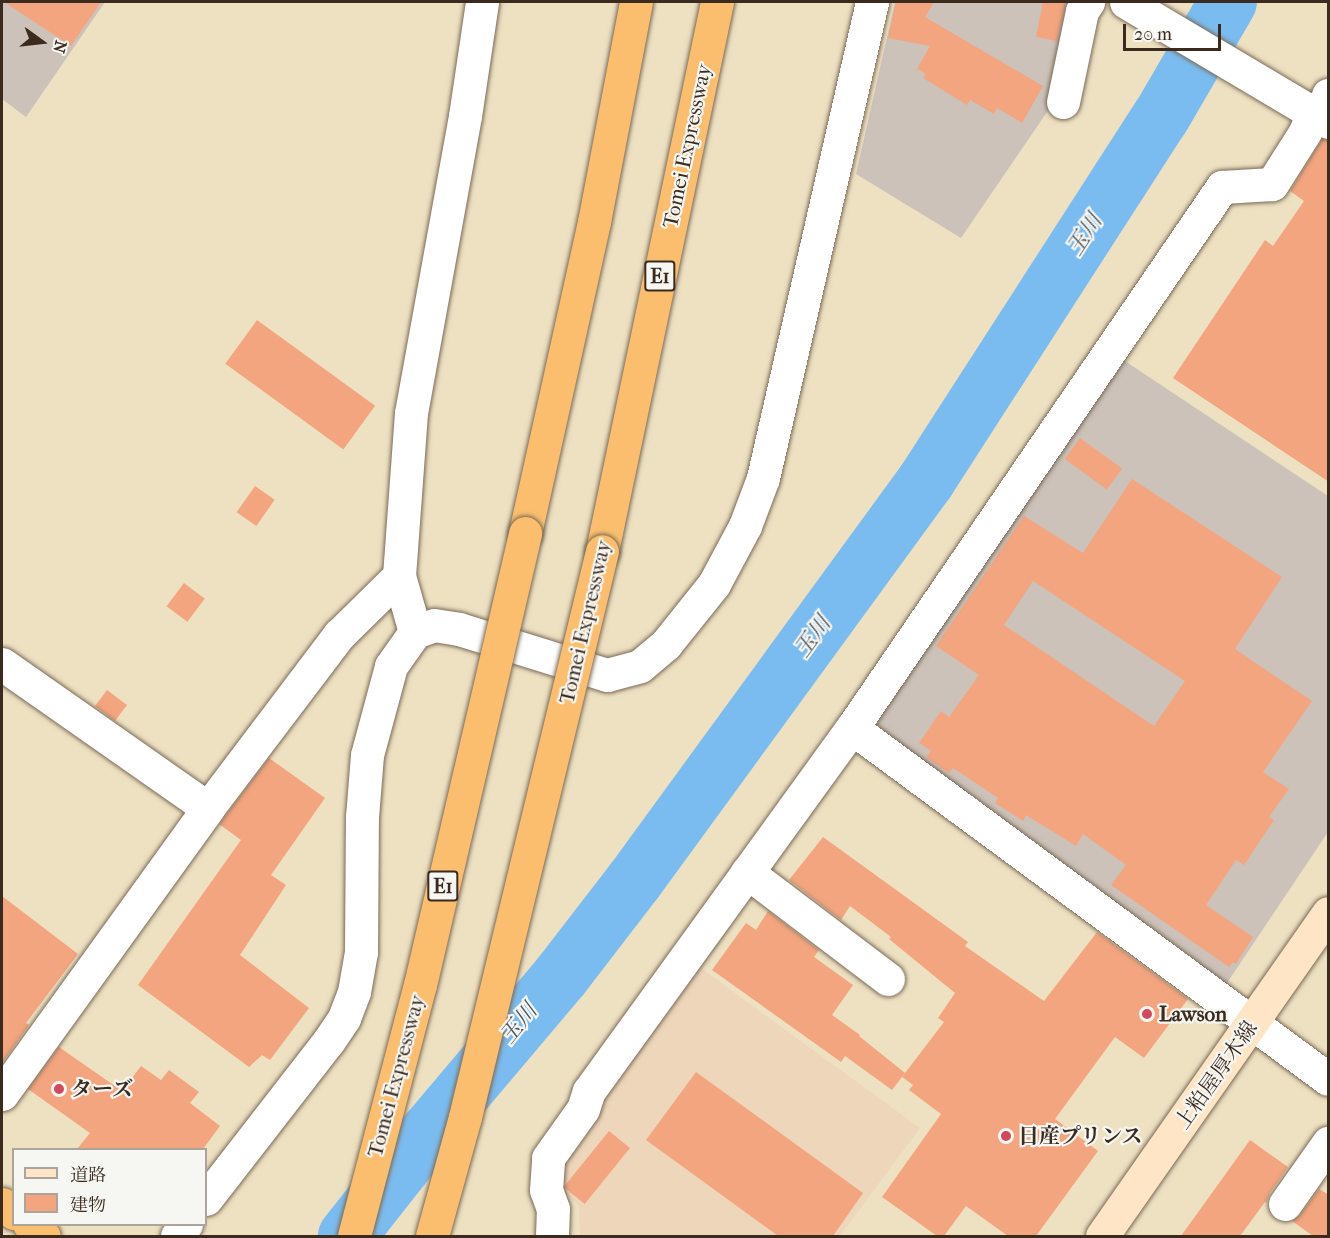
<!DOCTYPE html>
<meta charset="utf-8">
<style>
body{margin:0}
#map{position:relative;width:1330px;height:1238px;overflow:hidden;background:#eee1c2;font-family:"IM FELL French Canon","Noto Serif JP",serif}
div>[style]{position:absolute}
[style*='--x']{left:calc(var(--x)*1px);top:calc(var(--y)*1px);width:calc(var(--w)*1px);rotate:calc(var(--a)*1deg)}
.built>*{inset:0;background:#eed6bb}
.industrial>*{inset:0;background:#ccc2b9}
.river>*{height:58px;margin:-29px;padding:0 29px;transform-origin:29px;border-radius:29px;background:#7bbcf0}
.building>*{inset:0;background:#f3a57f;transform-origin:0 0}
.roads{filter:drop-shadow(0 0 2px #7a6a57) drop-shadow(0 0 2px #7a6a57)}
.minor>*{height:33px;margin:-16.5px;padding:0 16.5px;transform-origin:16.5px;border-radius:16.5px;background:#fff}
.tertiary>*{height:33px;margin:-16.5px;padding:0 16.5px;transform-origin:16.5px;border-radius:16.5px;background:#fff}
.secondary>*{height:33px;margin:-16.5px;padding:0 16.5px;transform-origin:16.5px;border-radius:16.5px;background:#fde5c5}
.trunk>*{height:33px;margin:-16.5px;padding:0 16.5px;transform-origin:16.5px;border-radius:16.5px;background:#fbbe6e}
.motorway>*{height:33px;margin:-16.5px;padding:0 16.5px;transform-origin:16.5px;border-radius:16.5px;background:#fbbe6e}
.bridges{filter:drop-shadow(0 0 2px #7a6a57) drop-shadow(0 0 2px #7a6a57)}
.motorway-bridge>*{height:33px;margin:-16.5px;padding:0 16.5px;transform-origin:16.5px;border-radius:16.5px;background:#fbbe6e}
.dots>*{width:16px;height:16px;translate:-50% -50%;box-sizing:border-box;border:3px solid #f6f6f2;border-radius:50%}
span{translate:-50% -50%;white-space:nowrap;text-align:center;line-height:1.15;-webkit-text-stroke:4.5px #f6f6f2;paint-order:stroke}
.shield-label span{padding:2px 4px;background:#f6f6f2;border:2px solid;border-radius:4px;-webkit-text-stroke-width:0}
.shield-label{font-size:20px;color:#3b2a1e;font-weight:700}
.street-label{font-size:21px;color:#3b2a1e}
.poi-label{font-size:21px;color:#3b2a1e;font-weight:700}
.left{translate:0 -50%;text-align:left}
.water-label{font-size:22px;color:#4e565d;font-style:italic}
.frame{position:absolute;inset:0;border:3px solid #3b2a1e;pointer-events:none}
.legend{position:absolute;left:12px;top:1148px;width:195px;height:78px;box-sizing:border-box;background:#f6f6f2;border:2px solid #aba49d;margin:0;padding:8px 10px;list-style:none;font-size:18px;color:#3b2a1e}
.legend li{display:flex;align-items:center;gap:12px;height:30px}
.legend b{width:30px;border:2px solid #aba49d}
.north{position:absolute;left:12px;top:12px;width:60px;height:60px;-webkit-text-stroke:4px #f6f6f2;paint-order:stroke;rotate:105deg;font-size:16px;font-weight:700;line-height:24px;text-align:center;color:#3b2a1e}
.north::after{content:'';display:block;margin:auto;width:21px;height:27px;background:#3b2a1e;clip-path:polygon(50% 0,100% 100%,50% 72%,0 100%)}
.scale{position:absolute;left:1123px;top:24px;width:98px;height:27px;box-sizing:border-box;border:3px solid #3b2a1e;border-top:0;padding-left:8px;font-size:18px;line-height:21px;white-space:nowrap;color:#3b2a1e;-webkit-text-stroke:4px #f6f6f2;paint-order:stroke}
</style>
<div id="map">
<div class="built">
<i style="clip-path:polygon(694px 963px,920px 1128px,840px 1236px,580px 1236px,579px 1206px,564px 1192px,559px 1168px,600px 1096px)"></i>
</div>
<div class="industrial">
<i style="clip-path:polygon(2px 2px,105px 2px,26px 117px,2px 99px)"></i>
<i style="clip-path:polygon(895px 2px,1081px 2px,1056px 99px,961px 238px,856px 174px)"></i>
<i style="clip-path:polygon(1119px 357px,1328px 496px,1328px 832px,1221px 992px,872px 729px)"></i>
</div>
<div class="river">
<i style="--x:347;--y:1236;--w:134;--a:-51.7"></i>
<i style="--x:430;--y:1131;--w:203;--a:-49.8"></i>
<i style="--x:561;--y:976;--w:121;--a:-52.4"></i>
<i style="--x:635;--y:880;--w:494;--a:-53.9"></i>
<i style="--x:926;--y:481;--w:433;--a:-57.2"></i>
<i style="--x:1161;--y:117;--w:133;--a:-59.8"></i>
</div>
<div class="building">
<i style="clip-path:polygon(4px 2px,101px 2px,71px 46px)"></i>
<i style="clip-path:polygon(896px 2px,934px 2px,925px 17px,1043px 86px,1022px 123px,997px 108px,994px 114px,970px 100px,967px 105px,923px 78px,926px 74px,917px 69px,930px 46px,888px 38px)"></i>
<i style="clip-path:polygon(1043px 2px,1066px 2px,1057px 41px,1036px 37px)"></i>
<i style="clip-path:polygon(1322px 139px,1329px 141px,1329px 482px,1173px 378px,1265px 240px,1273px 246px,1304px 201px,1290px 191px)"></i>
<i style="left:257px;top:320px;width:146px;height:54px;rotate:36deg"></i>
<i style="left:1080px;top:438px;width:52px;height:26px;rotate:36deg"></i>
<i style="clip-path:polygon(evenodd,1132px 479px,1282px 577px,1235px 649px,1312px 701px,1263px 772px,1289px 789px,1269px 817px,1274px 820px,1244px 865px,1236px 860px,1206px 905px,1253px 937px,1236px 964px,1233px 962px,1229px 967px,1111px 885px,1126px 865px,1083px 834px,1076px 846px,1026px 815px,1023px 821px,995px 803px,998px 798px,953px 768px,949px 773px,926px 757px,931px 751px,919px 743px,941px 711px,949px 717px,979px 675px,936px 646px,1024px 516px,1083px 553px,1132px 479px,1033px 581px,1185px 681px,1154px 726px,1004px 625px,1033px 581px)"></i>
<i style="left:255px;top:486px;width:24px;height:32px;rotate:35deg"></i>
<i style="left:184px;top:583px;width:26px;height:29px;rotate:37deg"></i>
<i style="left:107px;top:690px;width:25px;height:20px;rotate:37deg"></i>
<i style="clip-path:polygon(269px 758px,325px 798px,271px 875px,286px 885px,240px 955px,309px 1008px,270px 1060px,262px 1055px,249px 1067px,138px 985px,241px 840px,219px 824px)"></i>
<i style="clip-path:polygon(823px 837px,968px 942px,965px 946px,1044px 1001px,1097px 932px,1188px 999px,1144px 1058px,1115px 1037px,1055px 1119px,1098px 1151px,1036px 1236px,1008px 1236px,966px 1206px,944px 1236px,937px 1236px,882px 1197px,941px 1114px,909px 1090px,913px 1085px,902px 1077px,944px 1022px,938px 1018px,955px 993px,889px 939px,891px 937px,850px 906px,841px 920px,789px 880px)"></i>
<i style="clip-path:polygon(2px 896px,78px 954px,26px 1023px,29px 1025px,2px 1063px)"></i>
<i style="clip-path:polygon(768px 911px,819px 950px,814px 957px,853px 985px,832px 1015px,860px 1035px,859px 1036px,905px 1073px,892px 1090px,845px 1056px,841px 1062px,712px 970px,746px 923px,756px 930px)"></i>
<i style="clip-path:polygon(59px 1047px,122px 1091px,141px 1066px,161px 1080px,169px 1070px,199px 1092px,190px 1103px,220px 1126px,203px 1149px,77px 1149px,90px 1133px,28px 1089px)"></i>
<i style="clip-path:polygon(696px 1072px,863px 1193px,833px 1236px,778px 1236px,646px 1140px)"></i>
<i style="left:609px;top:1131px;width:27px;height:72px;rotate:39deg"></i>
<i style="clip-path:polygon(1250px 1140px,1288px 1167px,1270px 1193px,1266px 1203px,1265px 1202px,1240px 1236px,1181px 1236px)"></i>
<i style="clip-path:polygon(1319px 1189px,1329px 1195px,1329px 1236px,1313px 1236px,1292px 1221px,1300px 1215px)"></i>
</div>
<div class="roads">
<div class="minor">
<i style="--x:1328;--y:95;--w:7;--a:106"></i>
<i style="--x:1326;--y:102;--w:16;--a:142"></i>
<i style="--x:1313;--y:112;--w:22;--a:112"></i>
<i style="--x:1305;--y:132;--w:62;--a:122.4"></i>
<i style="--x:1272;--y:184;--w:50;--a:176.6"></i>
<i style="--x:1222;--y:187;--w:655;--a:124.37"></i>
<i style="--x:852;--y:728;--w:591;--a:36.4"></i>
<i style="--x:1063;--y:102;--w:93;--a:-78.2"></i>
<i style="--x:1082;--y:11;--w:11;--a:-56"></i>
<i style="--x:415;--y:632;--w:58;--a:-105.9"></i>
<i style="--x:399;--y:576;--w:163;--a:-85.8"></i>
<i style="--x:411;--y:413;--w:302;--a:-79.7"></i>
<i style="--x:465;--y:116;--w:115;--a:-81.5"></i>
<i style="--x:2;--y:664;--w:251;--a:35"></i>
<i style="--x:747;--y:872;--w:177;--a:37.2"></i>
<i style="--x:2;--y:1094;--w:352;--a:-54.2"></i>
<i style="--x:208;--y:808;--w:217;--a:-52.9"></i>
<i style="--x:339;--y:635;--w:84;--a:-44.5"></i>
<i style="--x:1285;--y:1204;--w:75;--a:-54.8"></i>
<i style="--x:552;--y:1236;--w:27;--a:-88"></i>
<i style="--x:553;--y:1209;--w:20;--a:-110"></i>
<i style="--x:546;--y:1190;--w:32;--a:-86"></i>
<i style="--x:548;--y:1158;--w:60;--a:-54.5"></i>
<i style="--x:583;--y:1109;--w:19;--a:-72"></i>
<i style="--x:589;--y:1091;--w:448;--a:-54.1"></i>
</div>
<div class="tertiary">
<i style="--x:1126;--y:2;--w:235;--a:30.7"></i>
<i style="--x:206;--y:1199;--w:199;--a:-52.2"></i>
<i style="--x:328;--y:1042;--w:29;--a:-56"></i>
<i style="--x:344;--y:1018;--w:28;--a:-69"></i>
<i style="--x:354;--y:992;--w:41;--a:-80.1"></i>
<i style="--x:361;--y:952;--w:135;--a:-89.6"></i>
<i style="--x:362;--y:817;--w:62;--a:-85.4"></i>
<i style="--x:367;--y:755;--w:92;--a:-74.9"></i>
<i style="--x:391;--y:666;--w:42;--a:-54.8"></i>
<i style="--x:415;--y:632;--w:20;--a:-20"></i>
<i style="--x:434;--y:625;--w:25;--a:9"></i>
<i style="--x:459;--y:629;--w:155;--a:17.3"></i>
<i style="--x:607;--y:675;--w:34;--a:-15"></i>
<i style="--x:640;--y:666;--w:34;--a:-40"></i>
<i style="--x:666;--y:644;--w:77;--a:-51.3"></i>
<i style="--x:714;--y:584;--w:66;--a:-61.9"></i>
<i style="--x:745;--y:526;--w:51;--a:-69.4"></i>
<i style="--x:763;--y:478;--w:488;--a:-77.1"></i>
<i style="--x:177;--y:1236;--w:15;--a:-53"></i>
</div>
<div class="secondary">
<i style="--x:1102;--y:1236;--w:394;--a:-55"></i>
</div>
<div class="trunk">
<i style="--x:2;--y:1204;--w:15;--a:37"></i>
<i style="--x:29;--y:1224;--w:19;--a:39"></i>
</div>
<div class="motorway">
<i style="--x:525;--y:533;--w:319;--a:-77.5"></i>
<i style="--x:594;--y:222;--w:224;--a:-79.2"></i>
<i style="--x:602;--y:551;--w:561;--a:-78.17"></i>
</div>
</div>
<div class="bridges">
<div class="motorway-bridge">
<i style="--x:354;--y:1236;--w:260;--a:-75.3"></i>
<i style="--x:420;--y:985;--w:464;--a:-76.9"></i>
<i style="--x:432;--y:1236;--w:123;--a:-74.5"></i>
<i style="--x:465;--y:1117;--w:582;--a:-76.39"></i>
</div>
</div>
<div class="dots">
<i style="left:1147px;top:1014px;background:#d1495b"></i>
<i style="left:59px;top:1089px;background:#d1495b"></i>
<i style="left:1006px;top:1136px;background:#d1495b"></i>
</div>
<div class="shield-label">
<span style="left:660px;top:276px">E1</span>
<span style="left:443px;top:886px">E1</span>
</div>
<div class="street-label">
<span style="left:687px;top:146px;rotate:-78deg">Tomei Expressway</span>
<span style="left:585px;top:622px;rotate:-77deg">Tomei Expressway</span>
<span style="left:1216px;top:1075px;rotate:-55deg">上粕屋厚木線</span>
<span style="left:396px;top:1076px;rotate:-75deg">Tomei Expressway</span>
</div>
<div class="poi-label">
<span class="left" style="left:1159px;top:1014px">Lawson</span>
<span class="left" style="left:71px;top:1089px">ターズ</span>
<span class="left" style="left:1018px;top:1136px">日産プリンス</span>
</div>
<div class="water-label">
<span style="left:1085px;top:235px;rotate:-57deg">玉川</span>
<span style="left:813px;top:637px;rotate:-54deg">玉川</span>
<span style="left:519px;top:1024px;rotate:-51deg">玉川</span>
</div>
<div class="frame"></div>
<ul class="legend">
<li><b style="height:8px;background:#fde5c5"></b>道路</li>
<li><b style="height:16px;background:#f3a57f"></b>建物</li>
</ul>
<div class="north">N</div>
<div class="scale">20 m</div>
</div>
